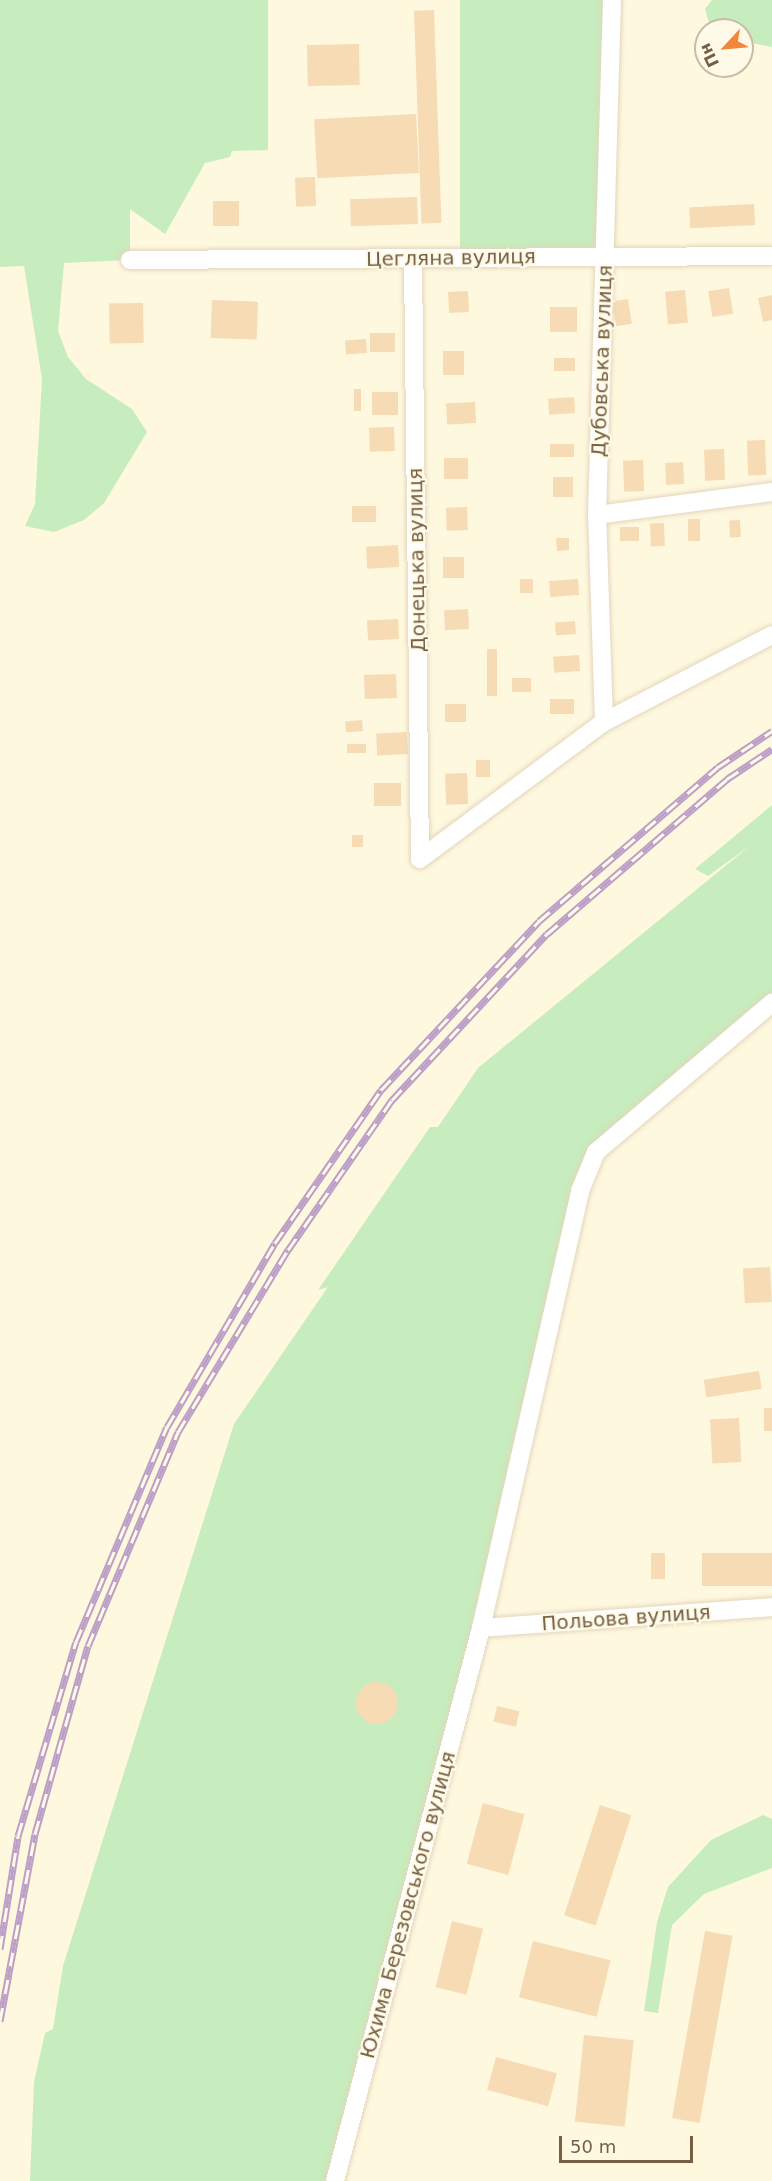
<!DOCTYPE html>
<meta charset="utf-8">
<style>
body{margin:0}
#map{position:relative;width:772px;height:2181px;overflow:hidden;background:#fef8df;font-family:"DejaVu Sans",sans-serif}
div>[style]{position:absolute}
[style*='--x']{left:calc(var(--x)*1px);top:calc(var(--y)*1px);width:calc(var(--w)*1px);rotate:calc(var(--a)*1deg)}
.green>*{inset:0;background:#c7ecbd;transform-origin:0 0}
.building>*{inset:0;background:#f6dbb5;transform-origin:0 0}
.round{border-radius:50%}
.roads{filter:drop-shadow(0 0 2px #e3d5bb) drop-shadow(0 0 2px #e3d5bb)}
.minor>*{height:18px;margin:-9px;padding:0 9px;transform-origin:9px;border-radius:9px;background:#fff}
.rail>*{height:7px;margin-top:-3.5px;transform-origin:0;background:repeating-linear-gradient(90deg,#fffae7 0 14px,#bc9ec7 0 28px);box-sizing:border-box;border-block:2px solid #bc9ec7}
span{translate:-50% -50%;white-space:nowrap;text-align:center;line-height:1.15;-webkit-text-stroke:4.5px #fffae7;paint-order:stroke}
.street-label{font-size:20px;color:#766045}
.north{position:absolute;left:694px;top:18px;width:60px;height:60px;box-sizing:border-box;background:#fffae7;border:2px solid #c8bca6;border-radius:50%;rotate:244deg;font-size:16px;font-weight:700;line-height:24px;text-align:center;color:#766045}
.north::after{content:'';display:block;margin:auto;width:21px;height:27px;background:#f2863a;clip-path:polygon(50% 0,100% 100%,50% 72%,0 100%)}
.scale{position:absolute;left:559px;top:2136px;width:134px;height:27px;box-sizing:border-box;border:3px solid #766045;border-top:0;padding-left:8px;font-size:18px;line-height:21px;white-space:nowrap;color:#766045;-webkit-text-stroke:4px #fffae7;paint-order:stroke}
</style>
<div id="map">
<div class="green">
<i style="clip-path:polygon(0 0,268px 0,268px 150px,232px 151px,230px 157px,205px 163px,165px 234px,130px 209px,130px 260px,64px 263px,58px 331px,68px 357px,86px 379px,132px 409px,147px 432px,104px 503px,84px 520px,54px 532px,25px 526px,35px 504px,42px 379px,24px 266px,0 267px)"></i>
<i style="left:460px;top:0;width:152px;height:260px"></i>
<i style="clip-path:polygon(712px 0,772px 0,772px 47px,742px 41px,742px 30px,711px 30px,705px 9px)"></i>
<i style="clip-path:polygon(772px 805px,772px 1003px,597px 1152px,335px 2181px,30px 2181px,34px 2082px,45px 2033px,53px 2029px,63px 1966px,234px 1424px,328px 1287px,318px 1290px,430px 1127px,438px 1127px,478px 1068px,751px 845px,708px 876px,695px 869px)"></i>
<i style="clip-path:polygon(763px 1815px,772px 1819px,772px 1868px,704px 1894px,672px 1925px,658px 2013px,644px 2011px,657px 1922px,668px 1887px,711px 1840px)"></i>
</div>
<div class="building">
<i style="left:434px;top:10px;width:213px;height:20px;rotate:88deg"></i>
<i style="left:359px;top:44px;width:41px;height:52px;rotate:89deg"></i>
<i style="left:416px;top:114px;width:59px;height:102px;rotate:87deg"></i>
<i style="left:315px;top:177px;width:29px;height:20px;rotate:88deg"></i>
<i style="left:417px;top:197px;width:27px;height:67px;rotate:88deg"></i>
<i style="left:239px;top:201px;width:25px;height:26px;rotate:90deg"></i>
<i style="left:754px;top:204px;width:21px;height:65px;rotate:87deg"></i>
<i style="left:729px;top:288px;width:26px;height:21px;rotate:81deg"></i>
<i style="left:685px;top:290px;width:33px;height:20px;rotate:85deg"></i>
<i style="left:468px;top:291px;width:21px;height:20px;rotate:87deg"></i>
<i style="clip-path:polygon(772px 295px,772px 320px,763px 322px,758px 298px)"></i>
<i style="left:628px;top:299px;width:25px;height:16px;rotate:81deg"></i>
<i style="left:212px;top:300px;width:46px;height:38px;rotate:2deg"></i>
<i style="left:143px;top:303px;width:40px;height:34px;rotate:89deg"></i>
<i style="left:550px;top:307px;width:27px;height:25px"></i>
<i style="left:395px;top:333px;width:19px;height:25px;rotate:90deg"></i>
<i style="left:366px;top:339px;width:14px;height:21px;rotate:86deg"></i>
<i style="left:443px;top:351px;width:21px;height:24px"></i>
<i style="left:575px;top:358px;width:13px;height:21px;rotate:90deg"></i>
<i style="left:354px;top:389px;width:7px;height:22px"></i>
<i style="left:372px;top:392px;width:26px;height:23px"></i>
<i style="left:574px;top:397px;width:16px;height:26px;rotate:86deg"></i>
<i style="left:475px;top:402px;width:21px;height:29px;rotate:87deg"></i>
<i style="left:394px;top:427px;width:24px;height:25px;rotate:88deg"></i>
<i style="left:765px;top:440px;width:35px;height:18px;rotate:88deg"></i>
<i style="left:574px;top:444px;width:13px;height:24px;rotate:90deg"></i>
<i style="left:724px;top:449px;width:31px;height:20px;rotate:88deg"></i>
<i style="left:468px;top:458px;width:21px;height:24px;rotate:90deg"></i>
<i style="left:643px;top:460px;width:31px;height:20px;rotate:88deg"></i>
<i style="left:683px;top:462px;width:22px;height:18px;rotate:87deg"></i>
<i style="left:573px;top:477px;width:20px;height:20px;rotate:90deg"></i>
<i style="left:376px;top:506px;width:16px;height:24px;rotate:90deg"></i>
<i style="left:467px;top:507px;width:23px;height:21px;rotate:88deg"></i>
<i style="left:688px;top:519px;width:12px;height:22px"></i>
<i style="left:740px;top:520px;width:17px;height:11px;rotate:87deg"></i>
<i style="left:664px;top:523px;width:23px;height:14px;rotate:88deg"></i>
<i style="left:639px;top:527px;width:14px;height:19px;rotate:90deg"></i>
<i style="clip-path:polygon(556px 538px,569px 538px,569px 550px,557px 551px)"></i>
<i style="left:398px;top:545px;width:22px;height:32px;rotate:87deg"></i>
<i style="left:443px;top:557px;width:21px;height:21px"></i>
<i style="left:520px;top:579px;width:13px;height:14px"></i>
<i style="left:578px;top:579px;width:16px;height:29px;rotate:86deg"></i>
<i style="left:468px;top:609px;width:20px;height:24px;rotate:87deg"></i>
<i style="left:398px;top:619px;width:20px;height:31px;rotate:87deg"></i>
<i style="left:575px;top:621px;width:13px;height:20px;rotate:86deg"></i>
<i style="left:487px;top:649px;width:10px;height:47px"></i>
<i style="left:579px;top:655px;width:16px;height:26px;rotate:86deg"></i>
<i style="left:396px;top:674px;width:24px;height:32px;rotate:88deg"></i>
<i style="left:512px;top:678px;width:19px;height:14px"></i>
<i style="left:550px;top:699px;width:24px;height:15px"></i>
<i style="left:466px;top:704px;width:18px;height:21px;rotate:90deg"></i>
<i style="left:362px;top:720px;width:11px;height:17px;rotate:85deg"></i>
<i style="left:407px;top:732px;width:22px;height:31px;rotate:87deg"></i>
<i style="left:366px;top:744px;width:9px;height:19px;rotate:90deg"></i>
<i style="left:490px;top:760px;width:17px;height:14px;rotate:90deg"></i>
<i style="left:467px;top:773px;width:31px;height:22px;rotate:88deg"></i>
<i style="left:401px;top:783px;width:23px;height:27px;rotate:90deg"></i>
<i style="left:352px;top:835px;width:11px;height:12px"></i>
<i style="left:770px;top:1267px;width:35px;height:27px;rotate:87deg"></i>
<i style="left:759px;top:1371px;width:18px;height:56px;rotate:81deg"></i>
<i style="left:764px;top:1408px;width:8px;height:23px"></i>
<i style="left:739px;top:1418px;width:44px;height:29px;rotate:87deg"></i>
<i style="left:651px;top:1553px;width:14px;height:26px"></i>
<i style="left:772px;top:1553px;width:33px;height:70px;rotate:90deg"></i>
<i class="round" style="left:356px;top:1682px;width:42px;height:42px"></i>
<i style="left:497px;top:1706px;width:23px;height:16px;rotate:13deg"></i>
<i style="left:483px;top:1803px;width:43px;height:63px;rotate:15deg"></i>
<i style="left:600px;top:1805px;width:33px;height:116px;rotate:18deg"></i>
<i style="left:452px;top:1921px;width:32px;height:68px;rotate:14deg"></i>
<i style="left:705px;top:1931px;width:28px;height:190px;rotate:10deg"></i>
<i style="left:533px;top:1941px;width:80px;height:58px;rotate:14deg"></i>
<i style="left:584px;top:2035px;width:50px;height:87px;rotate:6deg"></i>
<i style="left:496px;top:2057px;width:63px;height:34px;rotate:15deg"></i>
</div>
<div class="roads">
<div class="minor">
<i style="--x:130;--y:260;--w:642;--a:-0.36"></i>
<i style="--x:413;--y:260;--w:599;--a:89.33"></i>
<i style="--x:597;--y:515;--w:177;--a:-7.5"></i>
<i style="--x:604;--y:722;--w:207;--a:-91.9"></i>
<i style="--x:597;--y:515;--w:515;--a:-88.33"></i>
<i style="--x:420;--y:859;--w:229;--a:-36.7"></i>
<i style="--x:604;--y:722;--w:189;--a:-27.4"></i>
<i style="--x:481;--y:1628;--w:292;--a:-4.1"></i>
<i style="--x:335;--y:2181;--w:572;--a:-75.21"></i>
<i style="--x:481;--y:1628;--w:448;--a:-77.2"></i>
<i style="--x:580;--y:1191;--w:42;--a:-67.7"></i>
<i style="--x:596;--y:1152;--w:231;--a:-40.3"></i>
</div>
</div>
<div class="rail">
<i style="--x:0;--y:1949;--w:114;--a:-80.9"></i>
<i style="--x:18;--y:1836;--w:202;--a:-73.4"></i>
<i style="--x:76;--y:1642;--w:233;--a:-67.1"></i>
<i style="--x:167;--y:1427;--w:213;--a:-59.6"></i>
<i style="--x:275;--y:1243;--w:186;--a:-55.3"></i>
<i style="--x:381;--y:1090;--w:231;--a:-46.9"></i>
<i style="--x:539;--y:921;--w:236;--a:-40.7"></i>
<i style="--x:718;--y:767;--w:65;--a:-33.7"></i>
<i style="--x:0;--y:2021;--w:190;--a:-79.4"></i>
<i style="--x:35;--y:1834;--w:195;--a:-74.3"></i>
<i style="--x:88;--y:1646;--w:232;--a:-67.2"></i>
<i style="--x:178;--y:1432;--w:213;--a:-58.9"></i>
<i style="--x:288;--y:1250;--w:183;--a:-55.3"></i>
<i style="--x:392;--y:1100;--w:227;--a:-47"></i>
<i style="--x:547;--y:934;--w:238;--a:-40.7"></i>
<i style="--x:727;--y:779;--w:54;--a:-33.7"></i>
</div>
<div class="street-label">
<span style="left:451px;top:258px;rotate:-1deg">Цегляна вулиця</span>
<span style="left:602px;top:361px;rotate:-88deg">Дубовська вулиця</span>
<span style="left:417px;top:560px;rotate:-91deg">Донецька вулиця</span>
<span style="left:626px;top:1618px;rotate:-4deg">Польова вулиця</span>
<span style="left:408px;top:1905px;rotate:-75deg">Юхима Березовського вулиця</span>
</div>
<div class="north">Пн</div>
<div class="scale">50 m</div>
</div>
